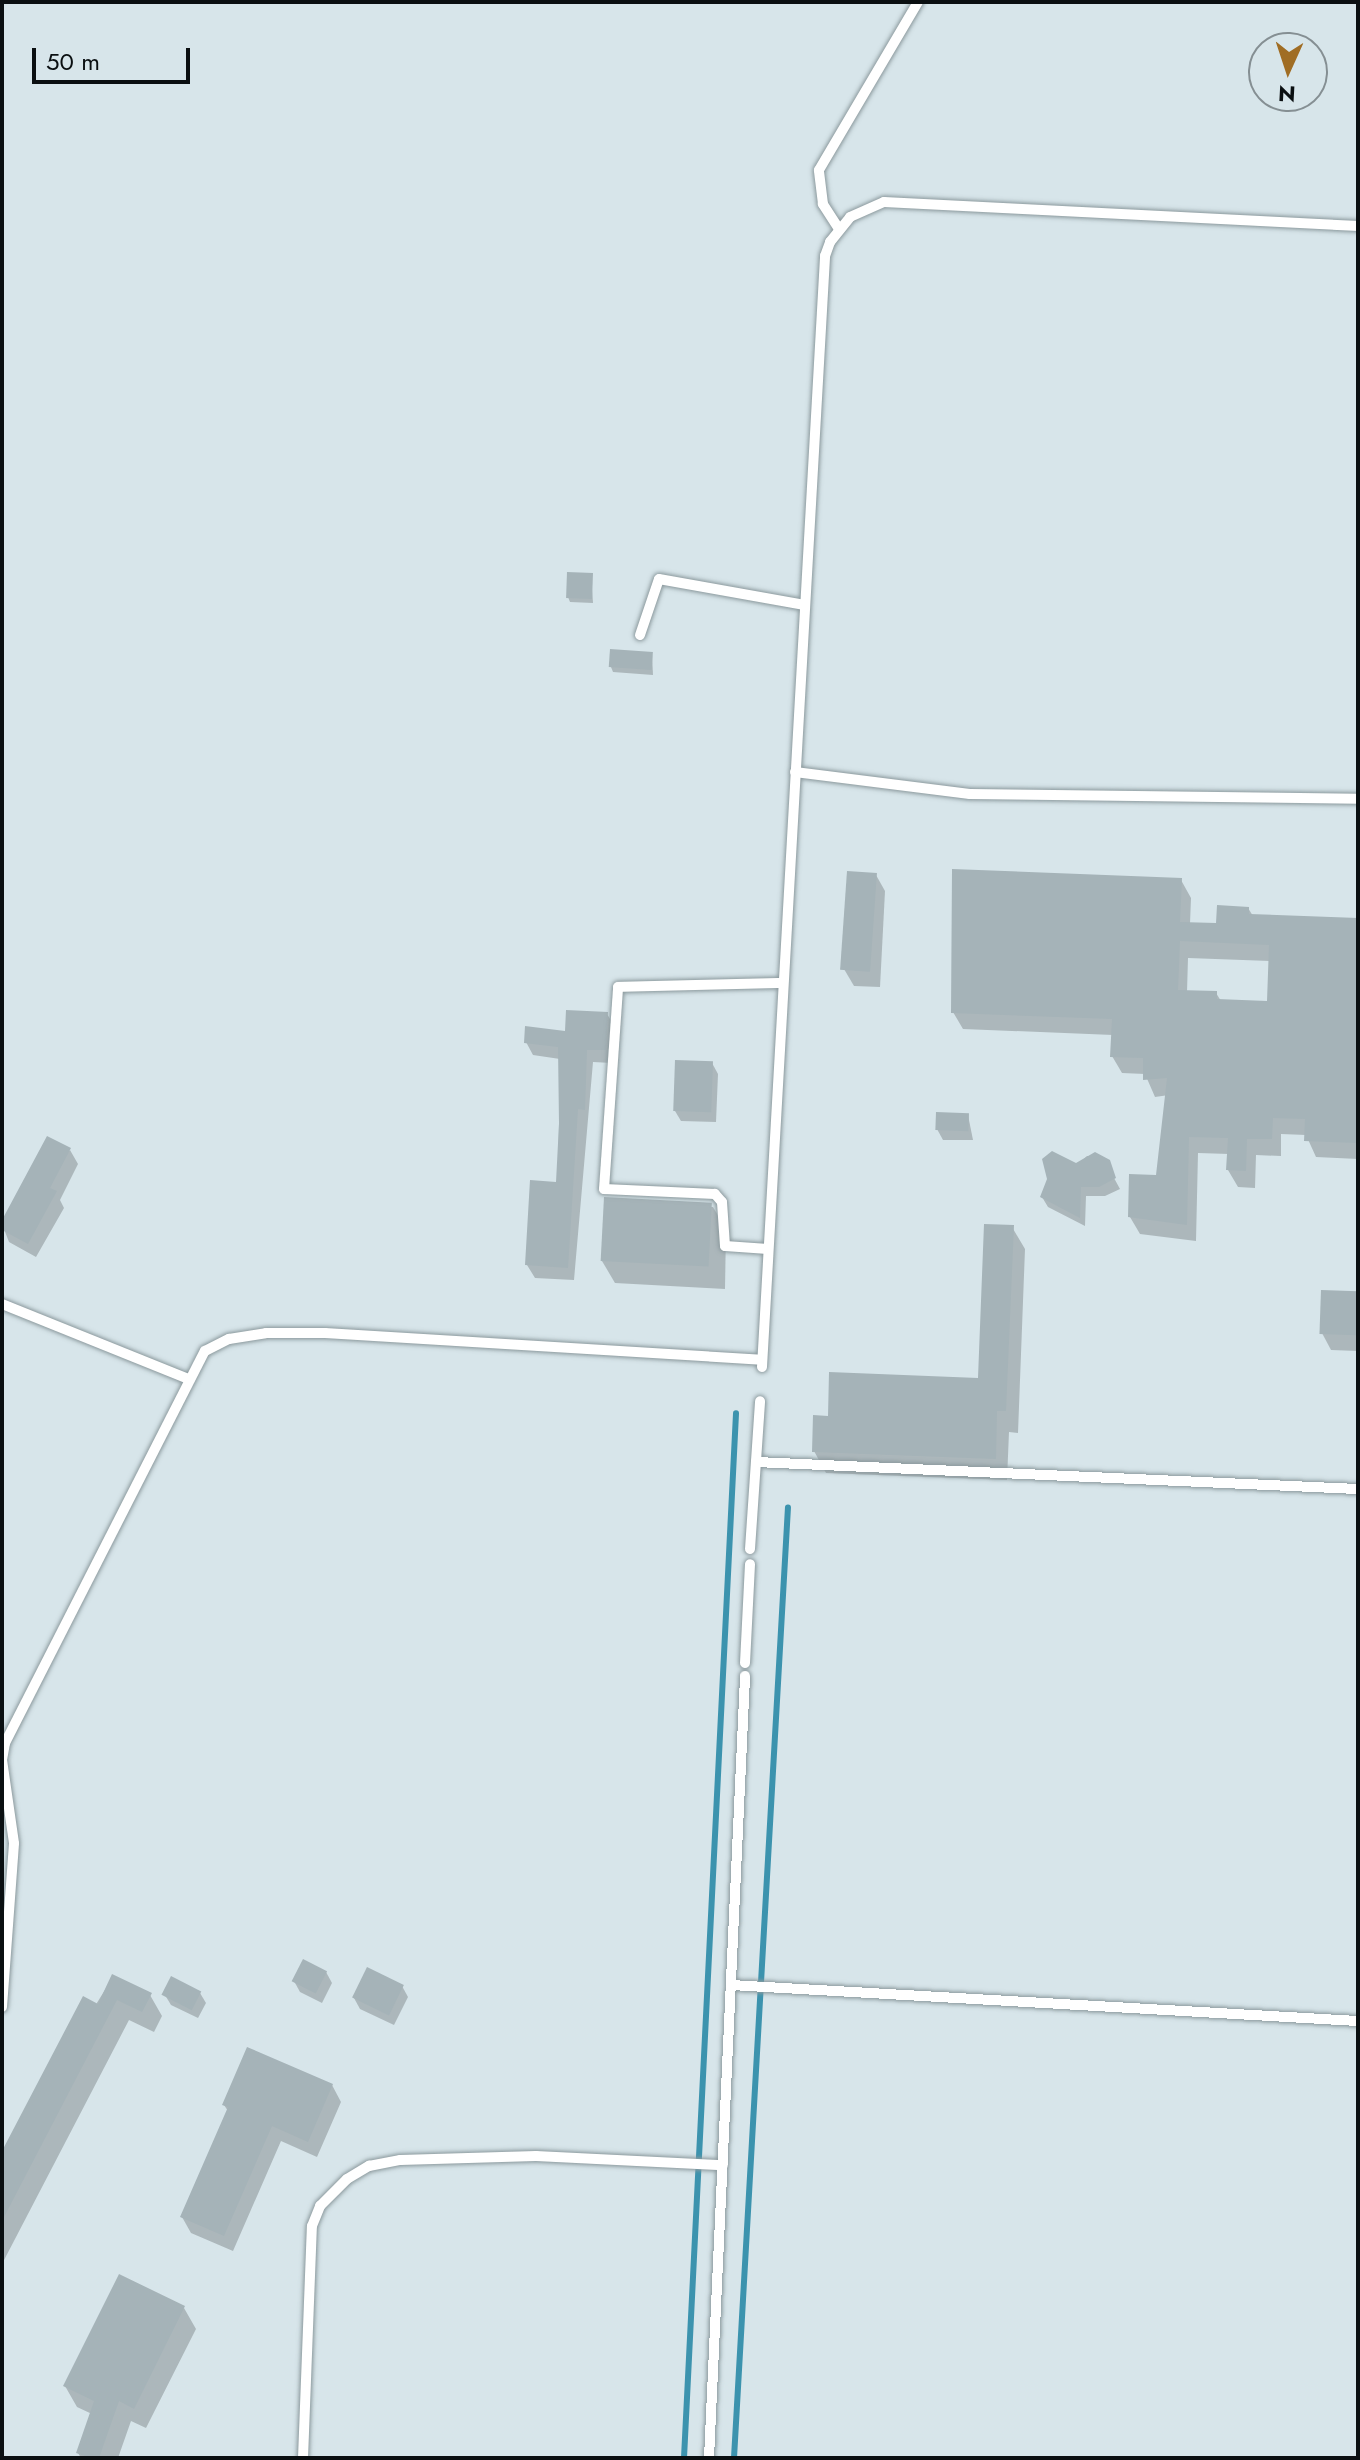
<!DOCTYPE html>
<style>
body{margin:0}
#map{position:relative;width:1360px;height:2460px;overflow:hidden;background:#d7e5ea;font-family:Jost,sans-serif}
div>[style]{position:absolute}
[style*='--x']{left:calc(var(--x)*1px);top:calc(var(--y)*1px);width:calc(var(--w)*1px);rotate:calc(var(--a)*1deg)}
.shadow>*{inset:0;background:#0003}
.stream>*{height:6px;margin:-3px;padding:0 3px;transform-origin:3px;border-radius:3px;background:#3c93ae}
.building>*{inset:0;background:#a5b3b8;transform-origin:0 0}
.roads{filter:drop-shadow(0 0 2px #8b999d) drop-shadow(0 0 2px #8b999d)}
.lane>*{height:10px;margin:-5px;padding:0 5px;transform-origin:5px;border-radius:5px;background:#fff}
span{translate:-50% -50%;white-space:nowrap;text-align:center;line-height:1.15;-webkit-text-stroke:8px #d7e5ea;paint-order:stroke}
.frame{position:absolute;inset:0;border:4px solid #0a0f11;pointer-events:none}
.north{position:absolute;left:1248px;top:32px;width:80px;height:80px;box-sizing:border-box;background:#d7e5ea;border:2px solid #858f93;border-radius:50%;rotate:183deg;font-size:22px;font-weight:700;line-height:32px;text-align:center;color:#0a0f11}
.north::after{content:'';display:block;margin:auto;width:28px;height:36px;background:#a06d24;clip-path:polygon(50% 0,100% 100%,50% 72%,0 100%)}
.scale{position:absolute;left:32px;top:48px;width:158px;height:36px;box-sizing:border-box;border:4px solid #0a0f11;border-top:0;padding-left:10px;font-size:24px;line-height:28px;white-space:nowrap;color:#0a0f11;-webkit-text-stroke:6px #d7e5ea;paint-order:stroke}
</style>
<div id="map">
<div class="shadow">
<i style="clip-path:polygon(591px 575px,593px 603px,570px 602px,568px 597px)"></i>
<i style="clip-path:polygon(652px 654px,653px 675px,613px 672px,611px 667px)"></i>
<i style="clip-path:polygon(876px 875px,885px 891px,880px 987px,854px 986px,844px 969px)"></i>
<i style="clip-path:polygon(evenodd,1181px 880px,1191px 898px,1190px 924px,1218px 925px,1248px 908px,1253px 916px,1358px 920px,1358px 1159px,1316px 1157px,1306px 1135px,1281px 1134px,1281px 1156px,1256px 1155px,1255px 1188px,1238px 1187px,1228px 1170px,1229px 1154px,1198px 1153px,1196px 1241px,1140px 1234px,1130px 1217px,1158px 1177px,1169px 1095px,1155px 1097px,1145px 1074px,1122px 1073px,1112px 1056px,1113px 1035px,963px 1029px,953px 1012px,1181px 880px,1188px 958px,1270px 961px,1269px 1003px,1221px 1001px,1216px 993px,1187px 992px,1188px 958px)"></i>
<i style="clip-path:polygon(607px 1014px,615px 1027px,612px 1063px,593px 1062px,574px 1280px,535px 1278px,527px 1265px,558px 1184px,560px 1059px,533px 1055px,526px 1042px,566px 1034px)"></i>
<i style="clip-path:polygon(712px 1063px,718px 1074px,716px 1122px,681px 1121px,675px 1111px)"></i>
<i style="clip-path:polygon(968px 1115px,973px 1140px,943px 1140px,937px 1129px)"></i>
<i style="clip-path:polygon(70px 1150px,78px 1164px,60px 1200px,64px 1208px,36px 1257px,9px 1242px,2px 1224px)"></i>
<i style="clip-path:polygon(1087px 1156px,1102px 1156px,1120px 1189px,1105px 1196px,1086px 1196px,1085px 1226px,1048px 1207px,1042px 1197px)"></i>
<i style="clip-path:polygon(606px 1199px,713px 1207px,726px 1229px,725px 1289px,615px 1283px,602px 1261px)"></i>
<i style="clip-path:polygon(1012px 1227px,1025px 1249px,1018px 1433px,1009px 1432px,1007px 1480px,826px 1473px,814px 1451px,830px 1418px,980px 1380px)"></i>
<i style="clip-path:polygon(1358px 1293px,1358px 1351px,1331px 1350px,1322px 1333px)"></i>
<i style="clip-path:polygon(326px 1972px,332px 1983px,322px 2003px,300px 1992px,294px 1981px)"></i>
<i style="clip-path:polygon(113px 1977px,150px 1995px,162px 2016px,154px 2032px,129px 2020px,2px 2264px,2px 2156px)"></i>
<i style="clip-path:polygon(402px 1986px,408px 1997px,394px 2025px,360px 2009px,354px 1998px)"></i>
<i style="clip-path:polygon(200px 1993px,206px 2003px,198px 2018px,171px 2005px,165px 1995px)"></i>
<i style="clip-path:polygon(332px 2085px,341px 2102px,317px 2157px,281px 2141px,233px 2251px,191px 2233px,182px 2217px,228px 2111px,224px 2105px)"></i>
<i style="clip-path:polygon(184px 2308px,196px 2329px,146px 2428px,131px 2421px,118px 2458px,81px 2458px,78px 2453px,92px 2414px,77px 2407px,65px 2386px)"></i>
</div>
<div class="stream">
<i style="--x:684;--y:2458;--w:1046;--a:-87.15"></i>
<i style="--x:734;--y:2458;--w:952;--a:-86.75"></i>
</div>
<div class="building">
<i style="left:567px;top:572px;width:26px;height:26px;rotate:2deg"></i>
<i style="left:610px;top:649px;width:43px;height:18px;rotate:4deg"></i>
<i style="clip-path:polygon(evenodd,952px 869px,1182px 878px,1180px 922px,1216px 923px,1217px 905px,1249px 907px,1249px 914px,1358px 918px,1358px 1143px,1304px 1141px,1305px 1119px,1273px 1118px,1272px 1139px,1247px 1139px,1246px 1171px,1226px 1170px,1228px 1138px,1189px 1137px,1187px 1225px,1128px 1217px,1129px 1174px,1156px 1175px,1167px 1078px,1143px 1080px,1143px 1058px,1110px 1057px,1112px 1019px,951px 1013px,952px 869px,1180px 941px,1269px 945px,1267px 1001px,1217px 999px,1217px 991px,1178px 990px,1180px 941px)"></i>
<i style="left:847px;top:871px;width:30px;height:99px;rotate:4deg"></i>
<i style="clip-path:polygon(566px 1010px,608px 1012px,606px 1050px,587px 1050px,585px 1110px,578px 1109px,568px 1268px,525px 1265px,530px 1180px,556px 1182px,559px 1124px,558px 1047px,524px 1043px,525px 1026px,565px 1031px)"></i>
<i style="left:675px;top:1060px;width:38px;height:51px;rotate:2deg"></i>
<i style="left:936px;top:1112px;width:33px;height:18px;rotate:2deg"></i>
<i style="clip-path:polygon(47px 1136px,71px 1148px,50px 1188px,57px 1191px,28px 1244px,2px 1230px,2px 1220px)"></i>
<i style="clip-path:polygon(1052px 1151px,1076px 1163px,1095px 1152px,1110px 1160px,1116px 1178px,1099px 1187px,1081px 1187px,1080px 1218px,1040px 1197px,1047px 1179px,1042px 1159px)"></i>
<i style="left:604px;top:1197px;width:108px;height:64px;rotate:3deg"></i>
<i style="clip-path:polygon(984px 1224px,1014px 1225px,1006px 1411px,997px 1411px,996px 1459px,812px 1452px,813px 1415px,828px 1416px,829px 1372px,978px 1378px)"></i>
<i style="left:1321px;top:1290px;width:37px;height:44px;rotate:2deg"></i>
<i style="left:303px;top:1959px;width:27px;height:25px;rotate:27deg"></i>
<i style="left:367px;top:1967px;width:41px;height:34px;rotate:26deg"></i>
<i style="clip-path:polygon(112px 1974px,152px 1993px,142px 2012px,117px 2000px,2px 2221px,2px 2151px,83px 1996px,98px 2004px)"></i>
<i style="left:171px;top:1976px;width:34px;height:21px;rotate:27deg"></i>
<i style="clip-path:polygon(247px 2047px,333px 2084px,308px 2142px,272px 2126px,224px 2236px,180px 2217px,228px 2107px,222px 2105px)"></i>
<i style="clip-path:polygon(119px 2274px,185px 2306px,134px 2409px,119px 2401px,99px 2458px,91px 2458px,76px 2453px,94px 2401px,63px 2386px)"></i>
</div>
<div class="roads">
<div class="lane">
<i style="--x:839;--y:229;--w:30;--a:-123"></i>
<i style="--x:823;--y:204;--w:34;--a:-97"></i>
<i style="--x:819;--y:170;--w:195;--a:-59.5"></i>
<i style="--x:640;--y:635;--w:59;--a:-71.3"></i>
<i style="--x:659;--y:579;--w:148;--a:10.1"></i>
<i style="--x:795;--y:772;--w:176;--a:7.2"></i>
<i style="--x:970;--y:794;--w:388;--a:0.7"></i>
<i style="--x:768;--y:1249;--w:43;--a:-176"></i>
<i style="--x:725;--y:1246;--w:44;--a:-93.9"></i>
<i style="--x:722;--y:1202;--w:11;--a:-131"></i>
<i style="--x:715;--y:1194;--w:111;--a:-177.4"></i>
<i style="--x:604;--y:1189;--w:202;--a:-86"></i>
<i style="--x:618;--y:987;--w:165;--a:-1.4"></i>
<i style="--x:2;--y:1304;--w:201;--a:21.9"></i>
<i style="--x:762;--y:1367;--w:1113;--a:-86.75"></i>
<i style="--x:825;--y:256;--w:15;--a:-70"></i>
<i style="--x:830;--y:242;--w:32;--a:-51"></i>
<i style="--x:850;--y:217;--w:37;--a:-24"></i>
<i style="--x:884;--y:202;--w:475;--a:2.9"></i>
<i style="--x:756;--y:1462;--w:603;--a:2.57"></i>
<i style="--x:750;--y:1549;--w:148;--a:-86.1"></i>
<i style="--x:745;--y:1663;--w:99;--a:-87.1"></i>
<i style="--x:731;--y:1985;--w:628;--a:3.29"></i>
<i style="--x:2;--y:2007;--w:164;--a:-85.8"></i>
<i style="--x:14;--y:1843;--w:84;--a:-98.2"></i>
<i style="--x:2;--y:1760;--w:17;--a:-80"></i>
<i style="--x:5;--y:1743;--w:440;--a:-63"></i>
<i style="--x:205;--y:1351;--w:27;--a:-27"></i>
<i style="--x:229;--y:1339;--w:37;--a:-9"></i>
<i style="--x:266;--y:1333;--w:59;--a:0"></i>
<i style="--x:325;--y:1333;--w:437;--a:3.5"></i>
<i style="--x:303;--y:2458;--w:232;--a:-87.8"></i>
<i style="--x:312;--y:2226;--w:22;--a:-68"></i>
<i style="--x:320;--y:2206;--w:38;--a:-45"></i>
<i style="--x:347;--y:2179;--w:26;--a:-31"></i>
<i style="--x:369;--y:2166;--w:32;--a:-11"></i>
<i style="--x:400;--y:2160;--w:136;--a:-1.7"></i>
<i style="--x:536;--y:2156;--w:187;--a:2.8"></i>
<i style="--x:709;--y:2458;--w:783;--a:-87.36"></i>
</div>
</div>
<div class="frame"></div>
<div class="north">N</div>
<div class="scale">50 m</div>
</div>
